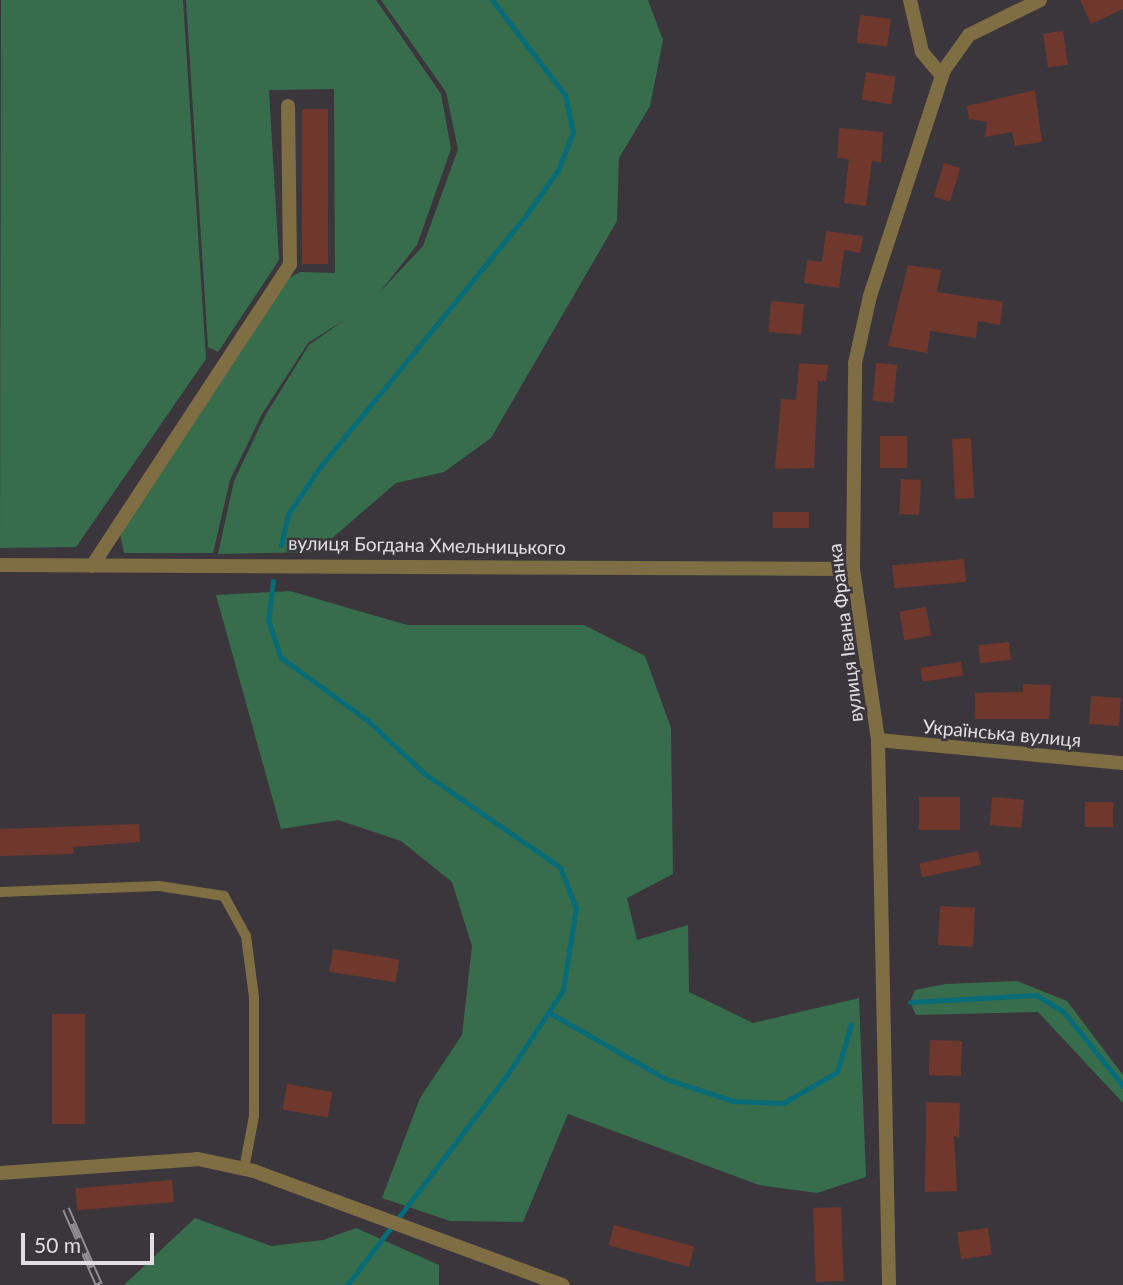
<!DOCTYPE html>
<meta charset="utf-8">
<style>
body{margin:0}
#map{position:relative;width:1123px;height:1285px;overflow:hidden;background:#3b363c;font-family:Lato,sans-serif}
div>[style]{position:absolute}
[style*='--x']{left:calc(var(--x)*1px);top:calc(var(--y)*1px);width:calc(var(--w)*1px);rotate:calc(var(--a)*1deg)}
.green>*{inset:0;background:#376d4c}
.stream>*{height:5px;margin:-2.5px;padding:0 2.5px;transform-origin:2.5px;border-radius:2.5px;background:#076b78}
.building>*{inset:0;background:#70382d;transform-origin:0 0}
.service>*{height:10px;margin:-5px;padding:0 5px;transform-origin:5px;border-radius:5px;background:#7f6e43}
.minor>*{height:14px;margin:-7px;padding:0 7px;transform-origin:7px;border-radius:7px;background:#7f6e43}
.rail>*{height:8px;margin-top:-4px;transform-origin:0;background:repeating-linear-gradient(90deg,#3b363c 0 16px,#918d92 0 32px);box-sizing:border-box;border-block:2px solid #918d92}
span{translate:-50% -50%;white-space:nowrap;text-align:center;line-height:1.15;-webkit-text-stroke:5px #3b363c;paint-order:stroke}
.street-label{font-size:19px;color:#e1dde1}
.scale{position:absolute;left:21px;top:1233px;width:133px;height:32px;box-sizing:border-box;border:4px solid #e1dde1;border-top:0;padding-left:9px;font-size:21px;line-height:24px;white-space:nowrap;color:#e1dde1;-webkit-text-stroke:5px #3b363c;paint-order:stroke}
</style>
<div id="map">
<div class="green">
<i style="clip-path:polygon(1px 0,183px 0,206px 359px,76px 547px,0 548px)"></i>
<i style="clip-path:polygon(186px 0,376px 0,441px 94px,451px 149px,417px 245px,379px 293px,423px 246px,458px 149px,446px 92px,381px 0,648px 0,663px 40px,650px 106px,619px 158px,617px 221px,491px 438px,444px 472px,396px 483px,316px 552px,218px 554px,234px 481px,265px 416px,309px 345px,347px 318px,308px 343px,262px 414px,230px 480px,213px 553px,124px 553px,120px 534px,289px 278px,300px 272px,335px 273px,334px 89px,269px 90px,279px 260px,218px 352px,208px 347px)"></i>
<i style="clip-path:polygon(290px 591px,407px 625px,584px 625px,645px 656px,671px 728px,673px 874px,627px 898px,637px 940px,688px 925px,689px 992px,753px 1023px,859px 998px,866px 1177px,817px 1193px,759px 1185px,568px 1114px,523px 1222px,450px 1221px,382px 1198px,420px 1098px,462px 1035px,472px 946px,452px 882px,401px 841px,338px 820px,281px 829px,216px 595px)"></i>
<i style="clip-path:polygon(1017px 981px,1067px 1001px,1123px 1075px,1123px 1103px,1038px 1012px,916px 1015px,910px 1002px,915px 990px,946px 984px)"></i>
<i style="clip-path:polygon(195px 1218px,271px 1246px,323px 1240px,356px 1228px,439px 1265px,439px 1285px,124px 1285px)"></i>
</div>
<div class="stream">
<i style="--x:281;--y:545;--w:32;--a:-77"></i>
<i style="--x:288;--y:514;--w:57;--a:-55.8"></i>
<i style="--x:320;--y:467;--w:325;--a:-50.7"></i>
<i style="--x:526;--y:215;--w:55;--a:-54.6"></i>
<i style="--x:558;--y:170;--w:41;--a:-68.5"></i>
<i style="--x:573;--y:132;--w:38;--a:-102"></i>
<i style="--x:565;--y:95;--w:120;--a:-127.5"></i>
<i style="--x:273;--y:581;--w:38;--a:97"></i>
<i style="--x:268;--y:619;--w:40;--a:72"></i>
<i style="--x:280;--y:657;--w:107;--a:35.9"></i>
<i style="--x:367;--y:720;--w:79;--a:43"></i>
<i style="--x:425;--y:774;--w:164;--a:34.6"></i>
<i style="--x:560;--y:867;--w:44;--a:68.7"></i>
<i style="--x:576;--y:908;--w:83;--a:99"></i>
<i style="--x:563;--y:990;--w:102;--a:123.4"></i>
<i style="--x:507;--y:1075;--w:264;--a:127.3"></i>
<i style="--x:910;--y:1002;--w:126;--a:-3.2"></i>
<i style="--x:1036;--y:995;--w:31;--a:31"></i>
<i style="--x:1063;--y:1011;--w:96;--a:51.3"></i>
<i style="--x:548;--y:1012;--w:136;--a:29.6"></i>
<i style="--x:666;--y:1079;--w:71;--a:18.2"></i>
<i style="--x:733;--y:1101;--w:50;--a:2.3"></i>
<i style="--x:783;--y:1103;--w:62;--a:-29.9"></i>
<i style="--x:837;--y:1072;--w:50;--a:-73.7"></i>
</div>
<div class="building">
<i style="clip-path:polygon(1080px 0,1123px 0,1123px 9px,1091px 24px)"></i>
<i style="left:860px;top:15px;width:31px;height:28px;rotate:7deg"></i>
<i style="left:1063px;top:31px;width:34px;height:20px;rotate:82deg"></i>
<i style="left:866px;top:72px;width:30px;height:28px;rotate:9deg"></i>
<i style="clip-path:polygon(1035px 90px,1042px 142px,1015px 146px,1012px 132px,985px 137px,987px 122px,969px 119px,967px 106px)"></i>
<i style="left:302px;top:109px;width:26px;height:155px"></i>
<i style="clip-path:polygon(839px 128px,883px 132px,881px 162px,872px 161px,866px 206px,844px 203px,849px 159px,837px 158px)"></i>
<i style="left:944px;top:163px;width:17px;height:35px;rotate:17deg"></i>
<i style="clip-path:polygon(826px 231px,863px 236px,860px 253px,844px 250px,839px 288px,804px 283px,807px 260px,822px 262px)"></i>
<i style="clip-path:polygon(908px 265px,941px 270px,937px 292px,1003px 302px,1000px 325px,978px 321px,976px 338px,930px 331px,927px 353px,888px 346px)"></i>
<i style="left:771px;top:301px;width:33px;height:31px;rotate:5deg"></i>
<i style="clip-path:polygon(799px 363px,828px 365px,826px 381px,818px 381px,814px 468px,775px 469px,781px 399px,796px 400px)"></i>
<i style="left:876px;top:363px;width:21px;height:38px;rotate:5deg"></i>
<i style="left:880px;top:436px;width:27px;height:32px"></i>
<i style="left:971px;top:438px;width:60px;height:19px;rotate:87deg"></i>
<i style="left:901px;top:479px;width:20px;height:35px;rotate:3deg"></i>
<i style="left:809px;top:512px;width:16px;height:36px;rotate:90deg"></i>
<i style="left:964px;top:559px;width:23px;height:72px;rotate:85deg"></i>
<i style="left:926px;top:607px;width:29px;height:27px;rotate:80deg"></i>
<i style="left:1009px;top:642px;width:18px;height:31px;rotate:84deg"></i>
<i style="left:961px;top:662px;width:14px;height:41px;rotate:82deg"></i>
<i style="clip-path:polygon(1023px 684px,1051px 685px,1049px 719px,975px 719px,975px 693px,1023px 692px)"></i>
<i style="left:1091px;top:696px;width:30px;height:28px;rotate:4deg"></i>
<i style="left:919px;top:797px;width:41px;height:33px"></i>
<i style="left:992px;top:797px;width:32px;height:28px;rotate:5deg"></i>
<i style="left:1085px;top:802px;width:28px;height:25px"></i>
<i style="clip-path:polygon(139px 824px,140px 842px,73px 847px,73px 854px,0 856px,0 829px)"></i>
<i style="left:978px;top:851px;width:14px;height:60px;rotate:78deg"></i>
<i style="left:940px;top:906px;width:35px;height:39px;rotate:3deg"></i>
<i style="left:333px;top:949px;width:67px;height:23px;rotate:9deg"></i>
<i style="left:52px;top:1014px;width:33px;height:110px"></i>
<i style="left:930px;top:1040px;width:32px;height:35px;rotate:2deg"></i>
<i style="left:287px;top:1084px;width:46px;height:26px;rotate:10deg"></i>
<i style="clip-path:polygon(926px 1102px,960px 1103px,959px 1137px,954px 1136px,957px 1191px,925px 1192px)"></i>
<i style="left:172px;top:1180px;width:22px;height:97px;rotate:85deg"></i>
<i style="left:841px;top:1207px;width:74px;height:28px;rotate:88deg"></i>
<i style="left:614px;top:1225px;width:83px;height:21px;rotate:15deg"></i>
<i style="left:988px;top:1228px;width:27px;height:31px;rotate:82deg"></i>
</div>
<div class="service">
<i style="--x:0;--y:892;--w:159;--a:-2.2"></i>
<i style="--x:159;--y:886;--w:66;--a:8.7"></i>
<i style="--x:224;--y:896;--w:46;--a:61.2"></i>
<i style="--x:246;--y:936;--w:63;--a:82.6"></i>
<i style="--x:254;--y:998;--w:118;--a:90"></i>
<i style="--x:254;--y:1116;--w:54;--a:100.7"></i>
</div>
<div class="minor">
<i style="--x:910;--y:0;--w:53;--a:77"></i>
<i style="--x:922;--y:52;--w:31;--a:50"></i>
<i style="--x:0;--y:565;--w:853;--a:0.27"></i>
<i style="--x:92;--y:566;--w:361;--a:-56.7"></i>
<i style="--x:290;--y:264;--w:158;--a:-90.7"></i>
<i style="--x:878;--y:740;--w:246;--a:5.4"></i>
<i style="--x:0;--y:1173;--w:198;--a:-4"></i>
<i style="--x:198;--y:1159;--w:57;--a:12.1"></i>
<i style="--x:254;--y:1171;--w:329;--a:20.3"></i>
<i style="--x:889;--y:1285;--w:545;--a:-91.16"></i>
<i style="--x:878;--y:740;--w:173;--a:-98.3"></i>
<i style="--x:853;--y:569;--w:206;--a:-89.4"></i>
<i style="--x:855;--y:363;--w:69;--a:-77.4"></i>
<i style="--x:870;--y:296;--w:238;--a:-71.9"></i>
<i style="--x:944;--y:70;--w:43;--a:-54.5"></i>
<i style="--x:969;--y:35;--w:79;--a:-26.2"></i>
</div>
<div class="rail">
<i style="--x:66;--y:1209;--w:83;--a:66.5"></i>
</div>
<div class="street-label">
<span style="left:427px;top:545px;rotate:1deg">вулиця Богдана Хмельницького</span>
<span style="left:845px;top:633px;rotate:-97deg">вулиця Івана Франка</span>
<span style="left:1002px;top:733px;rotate:5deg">Українська вулиця</span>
</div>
<div class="scale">50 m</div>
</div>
